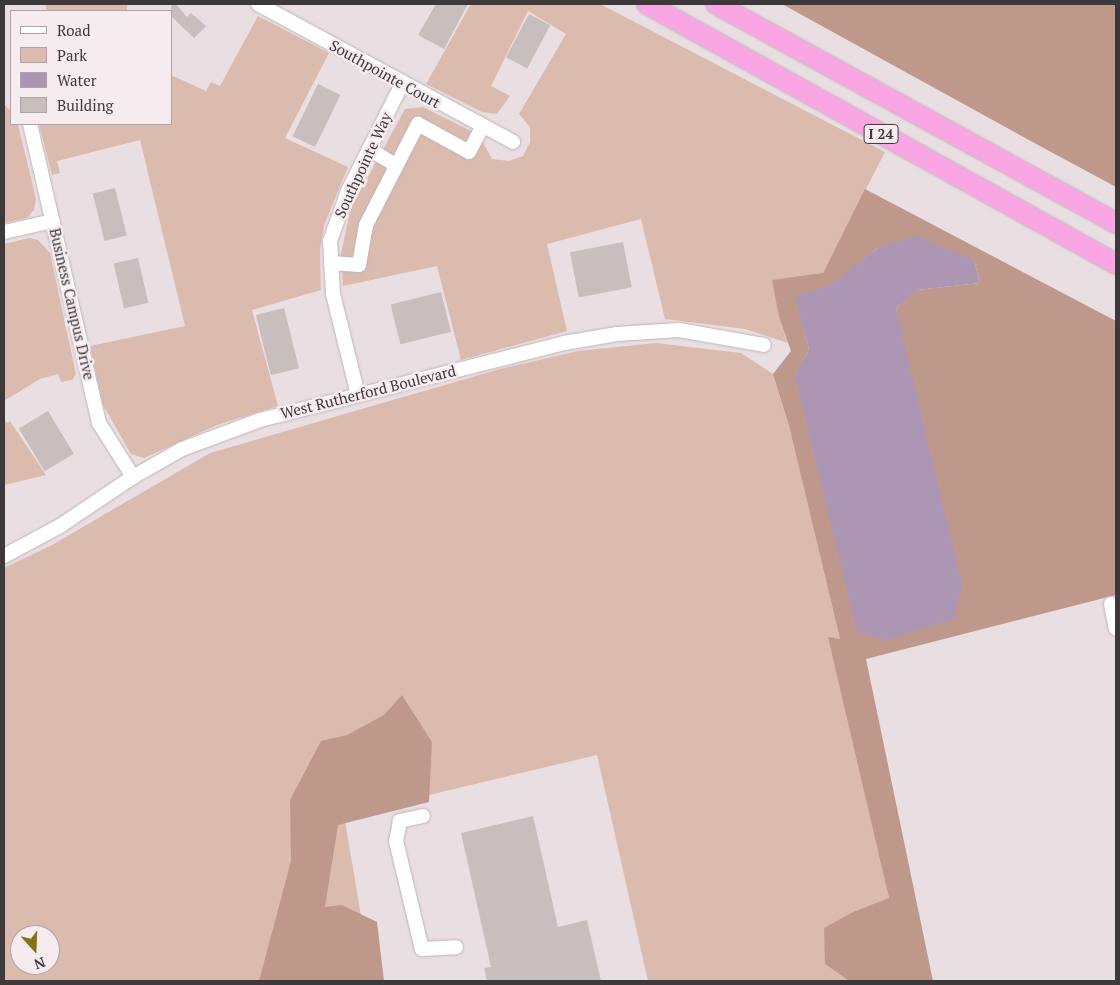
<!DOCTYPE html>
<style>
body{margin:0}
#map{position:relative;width:1120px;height:985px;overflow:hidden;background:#e9dee1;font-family:"PT Serif",serif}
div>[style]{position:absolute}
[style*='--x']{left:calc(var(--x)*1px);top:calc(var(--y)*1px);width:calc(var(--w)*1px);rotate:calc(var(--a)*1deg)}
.green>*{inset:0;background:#dcbbaf;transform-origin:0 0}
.forest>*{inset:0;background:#bf988c}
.water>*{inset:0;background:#ac96b4}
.building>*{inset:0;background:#c9bebe;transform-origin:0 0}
.roads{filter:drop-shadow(0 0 1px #bfb5b8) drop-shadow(0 0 1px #bfb5b8)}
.minor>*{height:14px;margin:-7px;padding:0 7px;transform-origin:7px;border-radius:7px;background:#fff}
.highway>*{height:20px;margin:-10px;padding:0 10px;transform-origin:10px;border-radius:10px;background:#fba6e4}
span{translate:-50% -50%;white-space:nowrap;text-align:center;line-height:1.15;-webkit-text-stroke:5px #f6ecef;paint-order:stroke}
.shield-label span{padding:1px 4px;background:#f6ecef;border:1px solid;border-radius:4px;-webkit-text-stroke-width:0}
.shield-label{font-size:14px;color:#3d393a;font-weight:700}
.street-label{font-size:15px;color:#3d393a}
.frame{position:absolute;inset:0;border:5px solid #3d393a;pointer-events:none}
.legend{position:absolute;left:10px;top:10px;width:162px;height:115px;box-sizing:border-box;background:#f6ecef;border:1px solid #aca4a7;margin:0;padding:6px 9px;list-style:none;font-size:15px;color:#3d393a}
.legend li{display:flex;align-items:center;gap:10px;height:25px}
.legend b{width:25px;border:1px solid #aca4a7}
.north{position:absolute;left:10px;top:925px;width:50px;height:50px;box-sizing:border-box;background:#f6ecef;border:1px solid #aca4a7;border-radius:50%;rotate:160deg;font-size:14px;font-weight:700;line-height:20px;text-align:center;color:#3d393a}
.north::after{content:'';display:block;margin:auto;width:18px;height:22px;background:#807416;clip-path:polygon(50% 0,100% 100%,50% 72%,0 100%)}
</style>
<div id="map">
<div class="green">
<i style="left:46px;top:4px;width:81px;height:8px"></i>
<i style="clip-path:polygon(471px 4px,600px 4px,885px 152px,823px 273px,779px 317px,788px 343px,745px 329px,665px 319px,641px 219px,547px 244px,567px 331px,461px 360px,437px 266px,343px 286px,341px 253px,351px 208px,405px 109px,423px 107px,479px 135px,492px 159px,509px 161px,523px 156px,530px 142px,530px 127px,519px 114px,566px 34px,528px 11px,491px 86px,510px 96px,497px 114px,482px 112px,426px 84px)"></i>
<i style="clip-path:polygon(258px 16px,329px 53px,285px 138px,348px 167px,324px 225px,320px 250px,321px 290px,252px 310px,278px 406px,217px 425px,144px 458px,131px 454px,103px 405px,90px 346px,185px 326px,140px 140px,57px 161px,60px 173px,52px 175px,39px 124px,171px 124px,171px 75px,206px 91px,211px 82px,220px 86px)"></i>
<i style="clip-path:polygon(4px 104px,11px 111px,11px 124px,18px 124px,36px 199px,34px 210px,27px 218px,4px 223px)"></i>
<i style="clip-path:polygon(29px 238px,38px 240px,50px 253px,76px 374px,72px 380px,61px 382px,58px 374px,40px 379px,4px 401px,4px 244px)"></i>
<i style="clip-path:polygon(evenodd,656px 343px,741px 353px,773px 374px,789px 426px,846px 664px,889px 899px,853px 912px,825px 964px,849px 981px,648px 981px,597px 755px,344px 815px,372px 981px,4px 981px,4px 568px,52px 545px,210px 453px,500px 369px,578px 351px,656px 343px,20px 935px,50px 935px,50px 965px,20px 965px,20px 935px)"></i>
<i style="clip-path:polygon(4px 419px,7px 423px,10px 421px,46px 475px,4px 485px)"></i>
</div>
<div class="forest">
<i style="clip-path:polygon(782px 4px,1116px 4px,1116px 187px,1027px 139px)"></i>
<i style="clip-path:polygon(evenodd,865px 189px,1116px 321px,1116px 595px,866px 659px,933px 981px,849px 981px,825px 964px,824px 928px,853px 912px,889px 898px,828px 637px,840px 639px,789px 426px,773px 374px,791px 351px,779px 317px,772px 280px,823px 273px,865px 189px,879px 247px,974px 260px,980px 283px,916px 290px,896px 309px,901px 335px,795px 377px,809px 349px,796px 296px,828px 287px,879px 247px)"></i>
<i style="clip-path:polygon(402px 695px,432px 742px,429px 802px,338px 825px,325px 907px,342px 905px,377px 922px,384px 981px,259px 981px,291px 861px,290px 800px,321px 741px,347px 735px,384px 715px)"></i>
</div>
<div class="water">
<i style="clip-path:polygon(917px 236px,974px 260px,980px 283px,917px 290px,896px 309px,962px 585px,954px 619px,886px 640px,857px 632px,795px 376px,809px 349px,795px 296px,828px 286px,879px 247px)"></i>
</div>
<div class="building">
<i style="clip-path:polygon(171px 4px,176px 4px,187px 17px,191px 13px,206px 26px,194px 38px,171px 16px)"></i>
<i style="clip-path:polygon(436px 4px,468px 4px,444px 49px,418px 35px)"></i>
<i style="left:529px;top:14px;width:24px;height:49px;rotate:28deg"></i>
<i style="left:318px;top:84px;width:25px;height:58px;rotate:26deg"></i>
<i style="left:115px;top:188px;width:49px;height:23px;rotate:76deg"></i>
<i style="left:623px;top:242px;width:46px;height:54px;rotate:79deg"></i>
<i style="left:138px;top:258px;width:46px;height:25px;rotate:77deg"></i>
<i style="left:441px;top:292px;width:41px;height:52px;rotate:76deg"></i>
<i style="left:284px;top:308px;width:62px;height:29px;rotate:76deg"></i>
<i style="left:48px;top:411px;width:50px;height:34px;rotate:59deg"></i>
<i style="clip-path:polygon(533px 816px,558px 927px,587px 920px,601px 981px,487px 981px,484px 968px,491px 967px,461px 833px)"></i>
</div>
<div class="roads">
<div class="minor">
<i style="--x:258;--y:4;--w:290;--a:28.4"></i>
<i style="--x:30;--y:124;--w:307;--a:77"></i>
<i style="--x:99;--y:423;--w:64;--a:57.8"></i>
<i style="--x:369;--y:149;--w:31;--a:31"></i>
<i style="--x:4;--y:232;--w:50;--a:-12.7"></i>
<i style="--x:331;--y:263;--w:28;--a:4"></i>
<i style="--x:359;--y:265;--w:41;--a:-80.1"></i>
<i style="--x:366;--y:225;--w:114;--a:-62.8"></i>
<i style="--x:418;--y:124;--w:58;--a:28.8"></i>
<i style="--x:469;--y:152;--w:30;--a:-62"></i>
<i style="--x:358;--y:395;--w:104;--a:-103.9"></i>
<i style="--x:333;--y:294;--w:53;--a:-93.2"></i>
<i style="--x:330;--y:241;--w:53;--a:-70.2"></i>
<i style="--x:348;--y:191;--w:120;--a:-63.2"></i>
<i style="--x:4;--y:556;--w:64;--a:-28.2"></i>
<i style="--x:60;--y:526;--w:88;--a:-33.9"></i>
<i style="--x:133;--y:477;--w:56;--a:-29.7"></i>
<i style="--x:182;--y:449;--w:83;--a:-20.4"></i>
<i style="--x:260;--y:420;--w:314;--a:-14.2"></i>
<i style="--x:564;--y:343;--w:54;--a:-9.6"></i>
<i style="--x:617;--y:334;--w:62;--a:-3.7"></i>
<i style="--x:679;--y:330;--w:86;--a:10"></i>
<i style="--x:1111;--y:604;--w:25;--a:79"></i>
<i style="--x:423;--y:816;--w:24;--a:168"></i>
<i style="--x:400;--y:821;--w:20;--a:101"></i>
<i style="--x:396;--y:841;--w:111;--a:76.5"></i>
<i style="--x:422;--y:949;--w:34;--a:-3"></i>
</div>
<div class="highway">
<i style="--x:647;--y:4;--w:536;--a:29"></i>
<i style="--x:716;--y:4;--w:456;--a:28.7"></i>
</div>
</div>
<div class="shield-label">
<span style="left:881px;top:134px">I 24</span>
</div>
<div class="street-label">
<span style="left:385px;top:74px;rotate:29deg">Southpointe Court</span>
<span style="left:363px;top:165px;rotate:-65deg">Southpointe Way</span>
<span style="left:72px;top:304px;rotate:77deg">Business Campus Drive</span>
<span style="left:368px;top:392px;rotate:-14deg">West Rutherford Boulevard</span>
</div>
<div class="frame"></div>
<ul class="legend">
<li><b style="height:6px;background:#fff"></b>Road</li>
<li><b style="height:14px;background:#dcbbaf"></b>Park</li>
<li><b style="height:14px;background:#ac96b4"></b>Water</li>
<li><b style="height:14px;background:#c9bebe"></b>Building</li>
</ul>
<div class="north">N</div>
</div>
